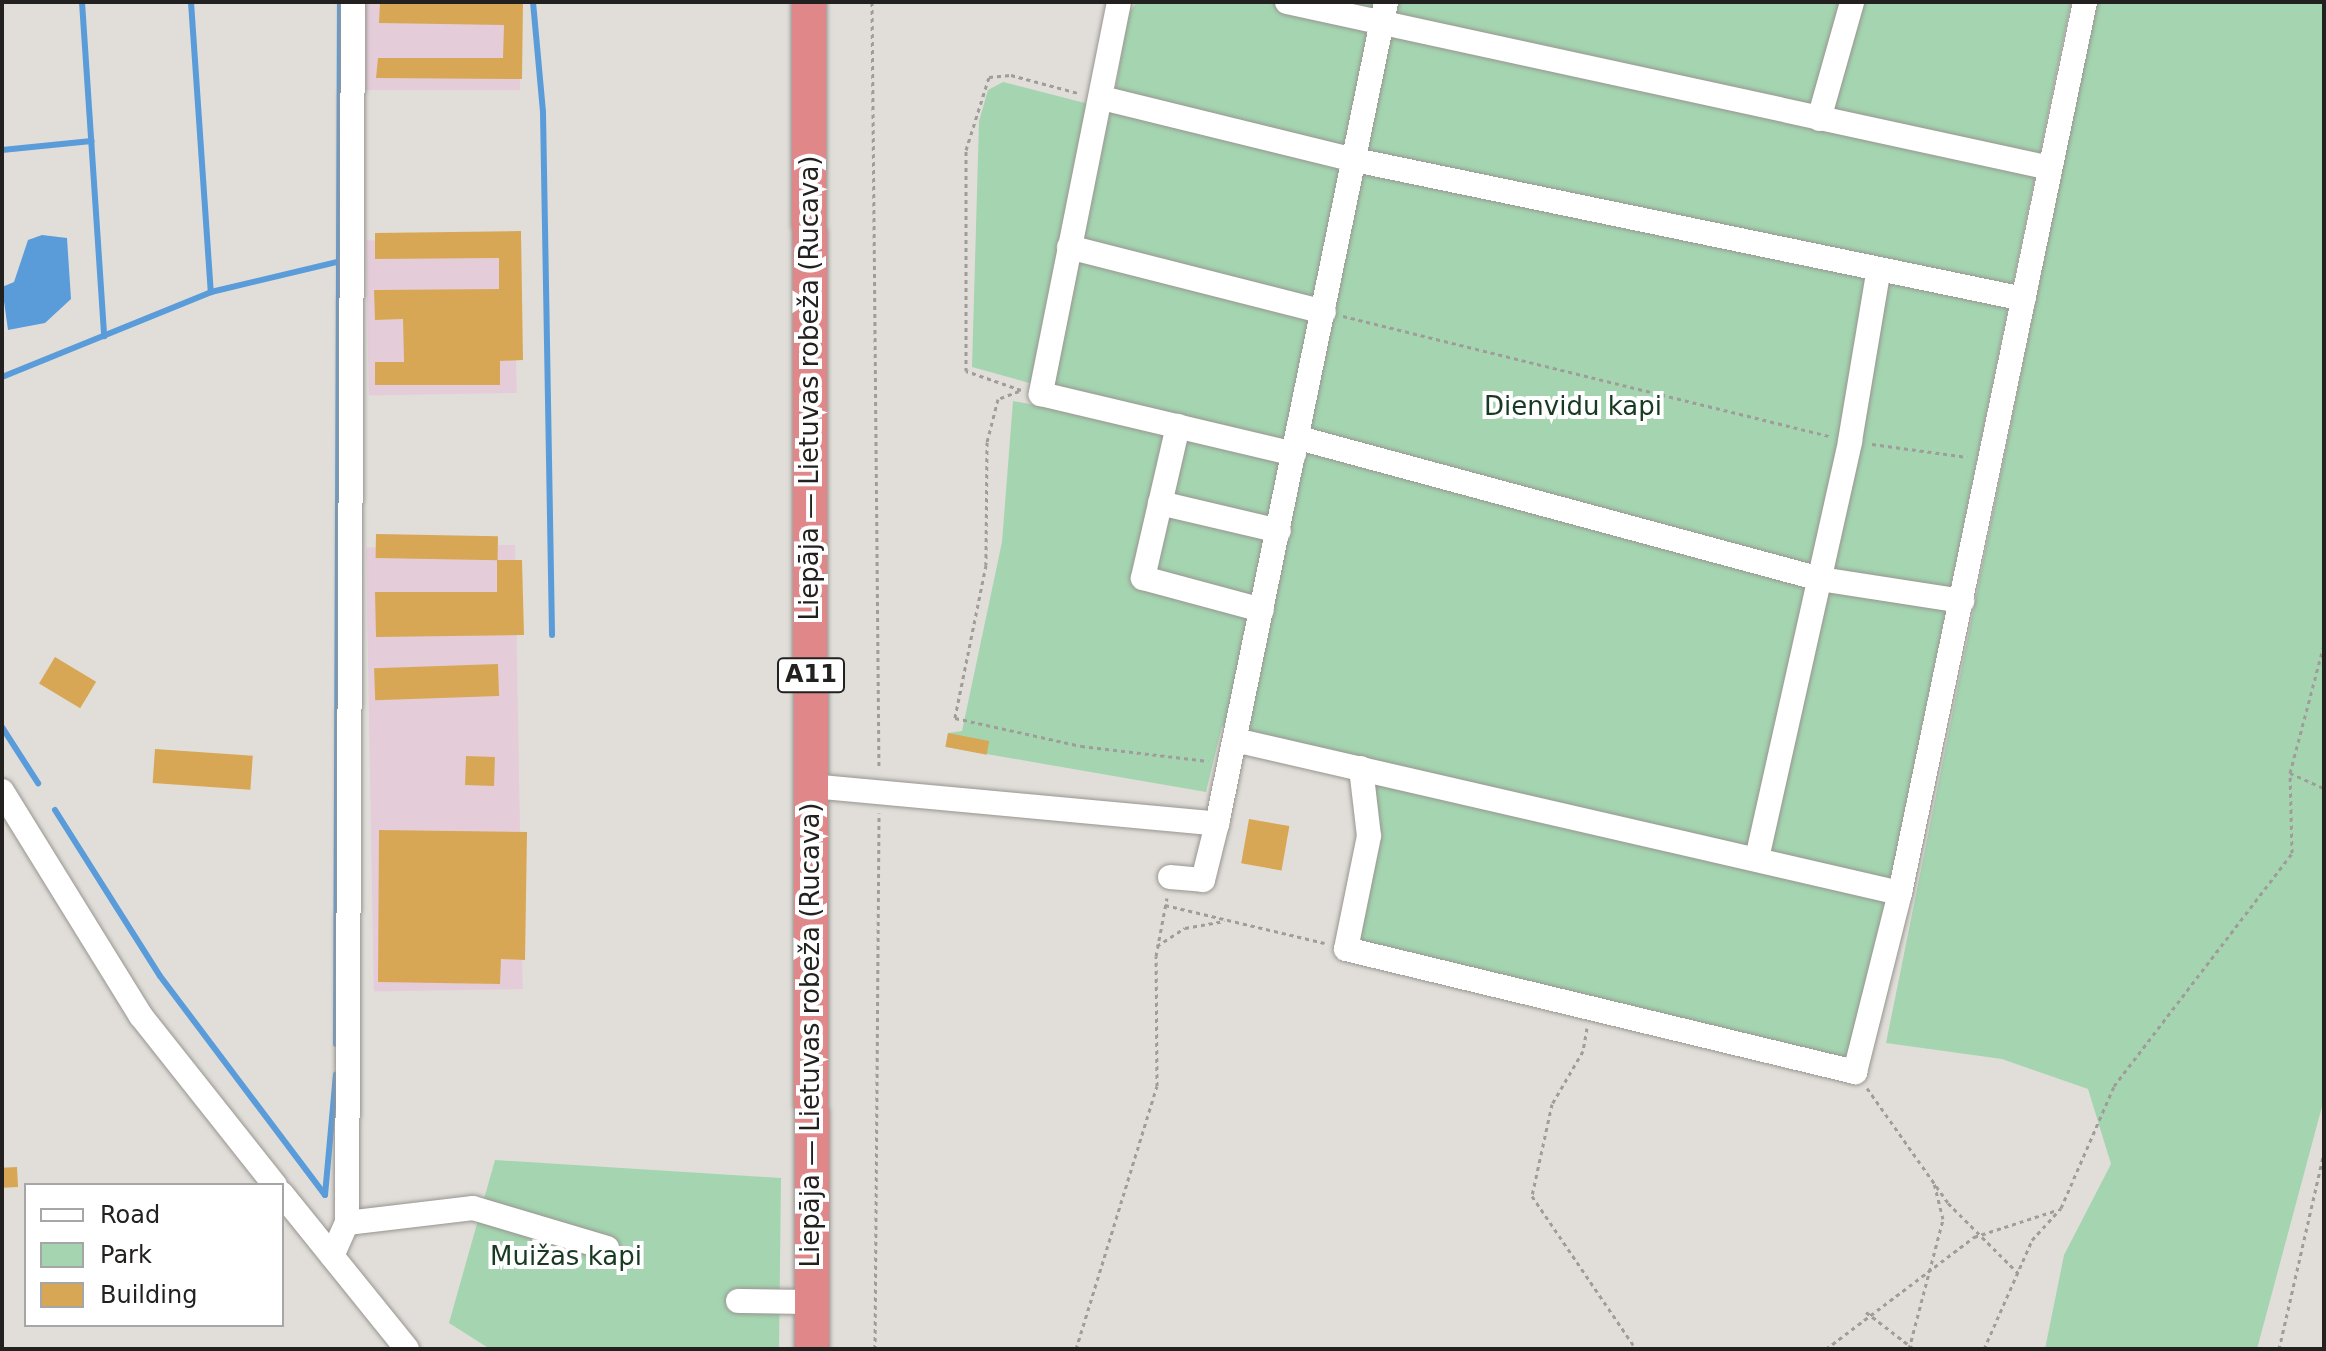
<!DOCTYPE html>
<meta charset="utf-8">
<style>
body{margin:0}
#map{position:relative;width:2326px;height:1351px;overflow:hidden;background:#e1ded9;font-family:"DejaVu Sans",sans-serif}
div>[style]{position:absolute}
[style*='--x']{left:calc(var(--x)*1px);top:calc(var(--y)*1px);width:calc(var(--w)*1px);rotate:calc(var(--a)*1deg)}
.industrial>*{inset:0;background:#e4cdd9;transform-origin:0 0}
.green>*{inset:0;background:#a4d5b0}
.water>*{inset:0;background:#5a9cda}
.stream>*{height:6px;margin:-3px;padding:0 3px;transform-origin:3px;border-radius:3px;background:#5a9cda}
.building>*{inset:0;background:#d8a755;transform-origin:0 0}
.path>*{height:3px;margin-top:-1.5px;transform-origin:0;background:repeating-linear-gradient(90deg,#9f9c99 0 4px,transparent 0 8px)}
.roads{filter:drop-shadow(0 0 2px #989591) drop-shadow(0 0 2px #989591)}
.minor>*{height:24px;margin:-12px;padding:0 12px;transform-origin:12px;border-radius:12px;background:#fff}
.highway>*{height:34px;margin:-17px;padding:0 17px;transform-origin:17px;border-radius:17px;background:#e08789}
span{translate:-50% -50%;white-space:nowrap;text-align:center;line-height:1.15;-webkit-text-stroke:8px #fff;paint-order:stroke}
.shield-label span{padding:2px 6px;background:#fff;border:2px solid;border-radius:6px;-webkit-text-stroke-width:0}
.shield-label{font-size:24px;color:#232120;font-weight:700}
.street-label{font-size:26px;color:#232120}
.park-label{font-size:26px;color:#183a23}
.frame{position:absolute;inset:0;border:4px solid #232120;pointer-events:none}
.legend{position:absolute;left:24px;top:1183px;width:260px;height:144px;box-sizing:border-box;background:#fff;border:2px solid #a7a6a6;margin:0;padding:10px 14px;list-style:none;font-size:24px;color:#232120}
.legend li{display:flex;align-items:center;gap:16px;height:40px}
.legend b{width:40px;border:2px solid #a7a6a6}
</style>
<div id="map">
<div class="industrial">
<i style="left:364px;top:2px;width:156px;height:88px"></i>
<i style="left:514px;top:238px;width:155px;height:148px;rotate:89deg"></i>
<i style="left:515px;top:545px;width:444px;height:149px;rotate:89deg"></i>
</div>
<div class="green">
<i style="clip-path:polygon(1137px 2px,2071px 2px,1854px 1057px,1847px 1064px,1358px 944px,1377px 823px,1375px 761px,1222px 726px,1206px 792px,946px 747px,948px 733px,962px 731px,1002px 542px,1013px 401px,1035px 405px,1033px 384px,972px 367px,979px 121px,988px 90px,1003px 82px,1112px 110px,1128px 14px)"></i>
<i style="clip-path:polygon(2096px 2px,2324px 2px,2324px 1099px,2257px 1349px,2045px 1349px,2064px 1255px,2111px 1164px,2088px 1089px,2002px 1059px,1886px 1043px)"></i>
<i style="clip-path:polygon(495px 1160px,781px 1178px,779px 1349px,490px 1349px,449px 1323px)"></i>
</div>
<div class="water">
<i style="clip-path:polygon(42px 235px,67px 238px,71px 299px,45px 323px,8px 330px,2px 287px,14px 282px,28px 240px)"></i>
</div>
<div class="stream">
<i style="--x:82;--y:2;--w:335;--a:86.2"></i>
<i style="--x:191;--y:2;--w:291;--a:86.1"></i>
<i style="--x:533;--y:2;--w:110;--a:84.8"></i>
<i style="--x:543;--y:112;--w:523;--a:89.01"></i>
<i style="--x:2;--y:150;--w:90;--a:-5.7"></i>
<i style="--x:2;--y:377;--w:226;--a:-22.1"></i>
<i style="--x:211;--y:292;--w:130;--a:-13.4"></i>
<i style="--x:2;--y:727;--w:67;--a:57.3"></i>
<i style="--x:55;--y:810;--w:196;--a:57.7"></i>
<i style="--x:160;--y:976;--w:274;--a:53"></i>
<i style="--x:325;--y:1195;--w:121;--a:-84.8"></i>
<i style="--x:336;--y:1044;--w:1042;--a:-89.78"></i>
</div>
<div class="building">
<i style="clip-path:polygon(380px 2px,523px 2px,522px 79px,376px 78px,378px 58px,503px 58px,504px 25px,379px 23px)"></i>
<i style="clip-path:polygon(521px 231px,523px 360px,500px 361px,500px 385px,375px 385px,375px 362px,404px 362px,403px 319px,375px 320px,374px 290px,499px 289px,499px 258px,375px 259px,375px 233px)"></i>
<i style="left:376px;top:534px;width:122px;height:24px;rotate:1deg"></i>
<i style="clip-path:polygon(497px 560px,522px 560px,524px 635px,376px 637px,375px 592px,497px 592px)"></i>
<i style="left:55px;top:657px;width:48px;height:31px;rotate:31deg"></i>
<i style="left:498px;top:664px;width:32px;height:124px;rotate:88deg"></i>
<i style="left:948px;top:733px;width:42px;height:14px;rotate:11deg"></i>
<i style="left:155px;top:749px;width:98px;height:34px;rotate:4deg"></i>
<i style="left:466px;top:756px;width:29px;height:29px;rotate:2deg"></i>
<i style="left:1249px;top:819px;width:41px;height:45px;rotate:10deg"></i>
<i style="clip-path:polygon(379px 830px,527px 832px,525px 960px,501px 959px,500px 984px,378px 982px)"></i>
<i style="left:17px;top:1167px;width:20px;height:15px;rotate:87deg"></i>
</div>
<div class="path">
<i style="--x:872;--y:2;--w:767;--a:89.48"></i>
<i style="--x:1343;--y:316;--w:501;--a:13.87"></i>
<i style="--x:1021;--y:390;--w:58;--a:-160.9"></i>
<i style="--x:966;--y:371;--w:221;--a:-90"></i>
<i style="--x:966;--y:150;--w:77;--a:-72.5"></i>
<i style="--x:989;--y:77;--w:22;--a:-5"></i>
<i style="--x:1011;--y:75;--w:69;--a:15"></i>
<i style="--x:1019;--y:391;--w:22;--a:159"></i>
<i style="--x:998;--y:399;--w:44;--a:104.3"></i>
<i style="--x:987;--y:442;--w:123;--a:90.5"></i>
<i style="--x:986;--y:565;--w:156;--a:101.5"></i>
<i style="--x:955;--y:718;--w:129;--a:12.5"></i>
<i style="--x:1081;--y:746;--w:128;--a:6.7"></i>
<i style="--x:1872;--y:444;--w:96;--a:7.8"></i>
<i style="--x:2290;--y:773;--w:37;--a:24"></i>
<i style="--x:1165;--y:905;--w:164;--a:13.4"></i>
<i style="--x:1157;--y:946;--w:33;--a:-33"></i>
<i style="--x:1185;--y:928;--w:40;--a:-10"></i>
<i style="--x:1587;--y:1028;--w:23;--a:100"></i>
<i style="--x:1583;--y:1051;--w:61;--a:120.3"></i>
<i style="--x:1552;--y:1104;--w:94;--a:102.3"></i>
<i style="--x:1532;--y:1196;--w:185;--a:55.8"></i>
<i style="--x:1867;--y:1088;--w:141;--a:54.8"></i>
<i style="--x:1948;--y:1203;--w:99;--a:45"></i>
<i style="--x:1866;--y:1312;--w:61;--a:37.6"></i>
<i style="--x:875;--y:1349;--w:536;--a:-89.57"></i>
<i style="--x:1076;--y:1349;--w:275;--a:-72.9"></i>
<i style="--x:1157;--y:1086;--w:130;--a:-90.4"></i>
<i style="--x:1156;--y:956;--w:59;--a:-79.3"></i>
<i style="--x:1826;--y:1349;--w:186;--a:-37.1"></i>
<i style="--x:1974;--y:1237;--w:87;--a:-18"></i>
<i style="--x:1909;--y:1349;--w:134;--a:-75.3"></i>
<i style="--x:1943;--y:1219;--w:37;--a:-104"></i>
<i style="--x:1984;--y:1349;--w:119;--a:-66.2"></i>
<i style="--x:2032;--y:1240;--w:43;--a:-47.8"></i>
<i style="--x:2061;--y:1208;--w:133;--a:-66.5"></i>
<i style="--x:2114;--y:1086;--w:293;--a:-52.6"></i>
<i style="--x:2292;--y:853;--w:80;--a:-91.4"></i>
<i style="--x:2290;--y:773;--w:133;--a:-75.2"></i>
<i style="--x:2279;--y:1349;--w:201;--a:-77.1"></i>
</div>
<div class="roads">
<div class="minor">
<i style="--x:1119;--y:2;--w:400;--a:101.3"></i>
<i style="--x:1041;--y:394;--w:260;--a:13.3"></i>
<i style="--x:1287;--y:2;--w:781;--a:12.27"></i>
<i style="--x:1102;--y:98;--w:260;--a:13.8"></i>
<i style="--x:1355;--y:160;--w:683;--a:11.74"></i>
<i style="--x:1819;--y:119;--w:122;--a:-74.2"></i>
<i style="--x:1069;--y:247;--w:263;--a:14.3"></i>
<i style="--x:1178;--y:426;--w:156;--a:103"></i>
<i style="--x:1143;--y:578;--w:123;--a:15.1"></i>
<i style="--x:1299;--y:438;--w:540;--a:15.14"></i>
<i style="--x:1820;--y:579;--w:144;--a:8.8"></i>
<i style="--x:1160;--y:503;--w:122;--a:13.2"></i>
<i style="--x:1235;--y:740;--w:682;--a:12.96"></i>
<i style="--x:1361;--y:768;--w:68;--a:83.3"></i>
<i style="--x:1369;--y:836;--w:115;--a:101.5"></i>
<i style="--x:1346;--y:949;--w:524;--a:13.59"></i>
<i style="--x:1855;--y:1072;--w:185;--a:-75.9"></i>
<i style="--x:1900;--y:893;--w:910;--a:-78.27"></i>
<i style="--x:811;--y:786;--w:408;--a:5.3"></i>
<i style="--x:2;--y:791;--w:264;--a:58.3"></i>
<i style="--x:141;--y:1016;--w:216;--a:51.6"></i>
<i style="--x:1758;--y:854;--w:423;--a:-77.4"></i>
<i style="--x:1850;--y:441;--w:169;--a:-80.5"></i>
<i style="--x:1170;--y:877;--w:33;--a:5"></i>
<i style="--x:1203;--y:880;--w:58;--a:-76"></i>
<i style="--x:1217;--y:824;--w:839;--a:-78.38"></i>
<i style="--x:282;--y:1194;--w:199;--a:51.1"></i>
<i style="--x:347;--y:1223;--w:127;--a:-6.8"></i>
<i style="--x:473;--y:1208;--w:140;--a:16.6"></i>
<i style="--x:332;--y:1256;--w:36;--a:-66"></i>
<i style="--x:347;--y:1223;--w:1221;--a:-89.72"></i>
<i style="--x:738;--y:1301;--w:74;--a:0.8"></i>
</div>
<div class="highway">
<i style="--x:809;--y:2;--w:1347;--a:89.87"></i>
</div>
</div>
<div class="shield-label">
<span style="left:811px;top:675px">A11</span>
</div>
<div class="street-label">
<span style="left:810px;top:388px;rotate:-90deg">Liepāja — Lietuvas robeža (Rucava)</span>
<span style="left:811px;top:1035px;rotate:-90deg">Liepāja — Lietuvas robeža (Rucava)</span>
</div>
<div class="park-label">
<span style="left:1573px;top:407px">Dienvidu kapi</span>
<span style="left:566px;top:1257px">Muižas kapi</span>
</div>
<div class="frame"></div>
<ul class="legend">
<li><b style="height:10px;background:#fff"></b>Road</li>
<li><b style="height:22px;background:#a4d5b0"></b>Park</li>
<li><b style="height:22px;background:#d8a755"></b>Building</li>
</ul>
</div>
